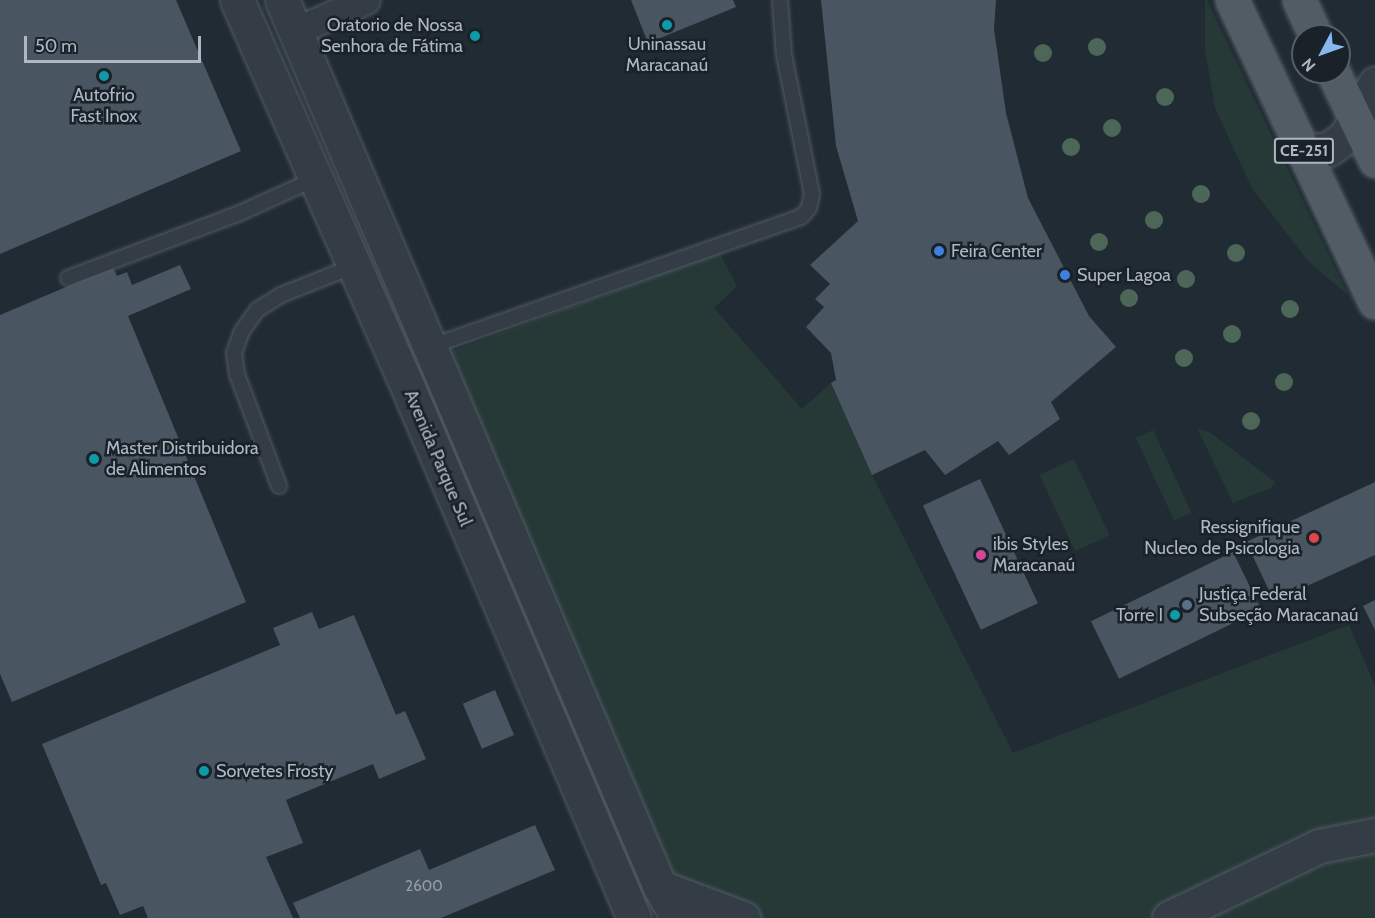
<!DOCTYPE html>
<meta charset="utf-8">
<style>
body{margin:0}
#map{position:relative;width:1375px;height:918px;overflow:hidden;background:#212b34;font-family:Cabin,sans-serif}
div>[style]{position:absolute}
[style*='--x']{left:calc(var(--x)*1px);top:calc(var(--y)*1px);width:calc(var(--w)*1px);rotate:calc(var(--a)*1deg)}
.green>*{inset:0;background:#263937;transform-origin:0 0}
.building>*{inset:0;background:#495560;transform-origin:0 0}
.roads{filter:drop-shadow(0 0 2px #515a63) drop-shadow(0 0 2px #515a63)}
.service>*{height:14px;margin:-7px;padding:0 7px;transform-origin:7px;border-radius:7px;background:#343c45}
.minor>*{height:27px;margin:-13.5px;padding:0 13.5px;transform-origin:13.5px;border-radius:13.5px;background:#343c45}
.tertiary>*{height:33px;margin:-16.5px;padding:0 16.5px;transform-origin:16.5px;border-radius:16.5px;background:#343c45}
.primary>*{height:33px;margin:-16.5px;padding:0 16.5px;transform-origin:16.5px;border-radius:16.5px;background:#525c65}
.trees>*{width:18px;height:18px;margin:-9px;border-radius:50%;background:#4c6657}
.dots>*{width:16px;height:16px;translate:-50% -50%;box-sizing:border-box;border:3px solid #192129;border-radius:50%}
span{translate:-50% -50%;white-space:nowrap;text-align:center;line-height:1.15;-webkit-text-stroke:5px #192129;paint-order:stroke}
.number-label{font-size:15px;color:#959eaa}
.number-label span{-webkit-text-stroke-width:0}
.shield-label span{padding:2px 4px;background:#192129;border:2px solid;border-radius:4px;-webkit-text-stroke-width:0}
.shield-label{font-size:16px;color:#aeb7c2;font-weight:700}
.poi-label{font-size:18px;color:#aeb7c2}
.right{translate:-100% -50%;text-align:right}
.left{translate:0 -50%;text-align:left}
.street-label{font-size:18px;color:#aeb7c2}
.north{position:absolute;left:1291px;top:24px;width:60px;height:60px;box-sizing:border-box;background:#192129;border:2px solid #555d66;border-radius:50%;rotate:229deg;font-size:16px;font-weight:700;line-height:24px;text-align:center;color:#aeb7c2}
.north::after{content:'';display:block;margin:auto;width:21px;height:27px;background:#86b8ee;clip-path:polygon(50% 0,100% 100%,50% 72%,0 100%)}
.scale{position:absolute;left:24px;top:36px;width:177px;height:27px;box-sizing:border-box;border:3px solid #aeb7c2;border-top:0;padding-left:8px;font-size:18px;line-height:21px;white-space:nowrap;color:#aeb7c2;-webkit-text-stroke:4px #192129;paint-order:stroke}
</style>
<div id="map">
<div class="green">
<i style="clip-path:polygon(1205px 0,1207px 0,1348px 295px,1308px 261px,1252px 188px,1215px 108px,1205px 49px)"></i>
<i style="clip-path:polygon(719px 252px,737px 286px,714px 308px,802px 409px,831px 383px,872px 475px,1013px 753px,1349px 625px,1375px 686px,1375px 918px,682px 918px,442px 355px)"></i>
<i style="clip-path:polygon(1197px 428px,1211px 433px,1275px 482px,1271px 488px,1233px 503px)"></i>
<i style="left:1153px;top:430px;width:91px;height:19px;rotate:65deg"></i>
<i style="left:1074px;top:459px;width:84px;height:38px;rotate:65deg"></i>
</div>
<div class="building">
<i style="clip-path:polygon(0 0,176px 0,241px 151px,0 254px)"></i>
<i style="clip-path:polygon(631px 0,733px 0,736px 7px,648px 43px)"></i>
<i style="clip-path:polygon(821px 0,996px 0,994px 29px,1006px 113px,1028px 198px,1089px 316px,1116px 347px,1051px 402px,1060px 419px,1009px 455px,998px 441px,945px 475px,925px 450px,872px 475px,831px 383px,836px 380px,831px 353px,806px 327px,824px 307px,815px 299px,830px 284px,810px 265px,858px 221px,836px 146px)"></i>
<i style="clip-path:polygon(180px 265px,191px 289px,128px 316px,246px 602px,12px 702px,0 674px,0 315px,113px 267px,117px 276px,127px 272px,132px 285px)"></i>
<i style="left:980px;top:479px;width:137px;height:63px;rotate:65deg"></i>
<i style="clip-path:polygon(1375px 482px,1375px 555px,1274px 601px,1246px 542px)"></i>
<i style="left:1233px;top:552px;width:64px;height:158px;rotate:64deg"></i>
<i style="clip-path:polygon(1375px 600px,1375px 630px,1363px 606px)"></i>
<i style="clip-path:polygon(312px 612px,319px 629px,354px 615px,396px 715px,405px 711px,426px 759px,379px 779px,373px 764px,286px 800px,303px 843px,266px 857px,293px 918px,148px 918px,143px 906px,120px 915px,106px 883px,101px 885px,42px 744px,280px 645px,273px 628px)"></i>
<i style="left:495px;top:690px;width:49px;height:35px;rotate:67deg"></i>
<i style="clip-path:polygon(535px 825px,555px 870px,441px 918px,300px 918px,293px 903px,420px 849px,429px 870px)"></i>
</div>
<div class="roads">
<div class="service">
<i style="--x:68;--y:278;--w:184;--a:-20.7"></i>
<i style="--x:240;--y:213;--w:82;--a:-24.4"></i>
<i style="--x:432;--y:346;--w:391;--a:-19.3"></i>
<i style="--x:801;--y:217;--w:12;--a:-48"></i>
<i style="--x:809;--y:208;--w:14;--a:-78"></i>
<i style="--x:812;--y:194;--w:142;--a:-101.4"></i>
<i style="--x:784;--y:55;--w:55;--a:-94.2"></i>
<i style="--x:279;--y:486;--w:120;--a:-110.6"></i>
<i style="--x:237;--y:374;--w:21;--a:-98"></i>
<i style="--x:234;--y:353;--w:23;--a:-70"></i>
<i style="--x:242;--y:331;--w:26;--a:-54"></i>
<i style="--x:257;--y:310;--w:28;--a:-32"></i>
<i style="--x:281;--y:295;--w:79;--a:-21.7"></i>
</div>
<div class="minor">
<i style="--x:295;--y:31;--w:77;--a:-23.6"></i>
</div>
<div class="tertiary">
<i style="--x:237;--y:0;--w:411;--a:66.2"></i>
<i style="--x:403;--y:376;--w:589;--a:66.92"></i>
<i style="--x:282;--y:0;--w:964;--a:66.92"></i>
<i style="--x:660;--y:887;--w:36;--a:60"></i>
<i style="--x:1304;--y:152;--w:25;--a:-7"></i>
<i style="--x:1329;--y:149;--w:21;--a:-37"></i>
<i style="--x:1346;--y:136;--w:60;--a:-60.9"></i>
<i style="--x:660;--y:887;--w:89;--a:20.5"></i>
<i style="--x:1169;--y:918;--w:166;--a:-25.6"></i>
<i style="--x:1319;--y:846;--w:57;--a:-11.1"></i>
</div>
<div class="primary">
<i style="--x:1232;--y:0;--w:334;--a:64.7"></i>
<i style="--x:1299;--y:0;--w:40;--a:65"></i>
<i style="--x:1333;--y:72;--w:98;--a:64.5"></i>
</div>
</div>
<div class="trees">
<i style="left:1097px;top:47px"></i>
<i style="left:1043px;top:53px"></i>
<i style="left:1165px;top:97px"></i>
<i style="left:1112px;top:128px"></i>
<i style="left:1071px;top:147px"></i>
<i style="left:1201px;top:194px"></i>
<i style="left:1154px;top:220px"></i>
<i style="left:1099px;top:242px"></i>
<i style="left:1236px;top:253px"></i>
<i style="left:1186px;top:279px"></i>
<i style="left:1129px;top:298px"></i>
<i style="left:1290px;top:309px"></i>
<i style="left:1232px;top:334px"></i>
<i style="left:1184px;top:358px"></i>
<i style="left:1284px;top:382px"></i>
<i style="left:1251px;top:421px"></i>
</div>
<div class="dots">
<i style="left:667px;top:25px;background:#0f9aa8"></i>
<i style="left:475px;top:36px;background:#0f9aa8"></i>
<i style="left:104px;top:76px;background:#0f9aa8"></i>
<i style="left:939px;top:251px;background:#3f7fe0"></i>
<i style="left:1065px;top:275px;background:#3f7fe0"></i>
<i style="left:94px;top:459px;background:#0f9aa8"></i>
<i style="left:1314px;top:538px;background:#e0444e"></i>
<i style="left:981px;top:555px;background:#d1479c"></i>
<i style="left:1187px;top:605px;background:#5c6f8a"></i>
<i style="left:1175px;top:615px;background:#0f9aa8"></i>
<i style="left:204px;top:771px;background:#0f9aa8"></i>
</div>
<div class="number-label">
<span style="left:424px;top:887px">2600</span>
</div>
<div class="shield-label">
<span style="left:1304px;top:151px">CE-251</span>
</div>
<div class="poi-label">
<span class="right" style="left:463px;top:36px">Oratorio de Nossa<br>Senhora de Fátima</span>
<span style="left:667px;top:55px">Uninassau<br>Maracanaú</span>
<span style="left:104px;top:106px">Autofrio<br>Fast Inox</span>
<span class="left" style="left:951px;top:251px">Feira Center</span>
<span class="left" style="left:1077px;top:275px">Super Lagoa</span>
<span class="left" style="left:106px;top:459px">Master Distribuidora<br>de Alimentos</span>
<span class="right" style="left:1300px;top:538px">Ressignifique<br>Nucleo de Psicologia</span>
<span class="left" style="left:993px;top:555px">ibis Styles<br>Maracanaú</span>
<span class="left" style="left:1199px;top:605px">Justiça Federal<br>Subseção Maracanaú</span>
<span class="right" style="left:1163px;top:615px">Torre I</span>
<span class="left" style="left:216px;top:771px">Sorvetes Frosty</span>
</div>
<div class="street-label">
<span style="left:438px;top:458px;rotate:67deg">Avenida Parque Sul</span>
</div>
<div class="north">N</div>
<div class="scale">50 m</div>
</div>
